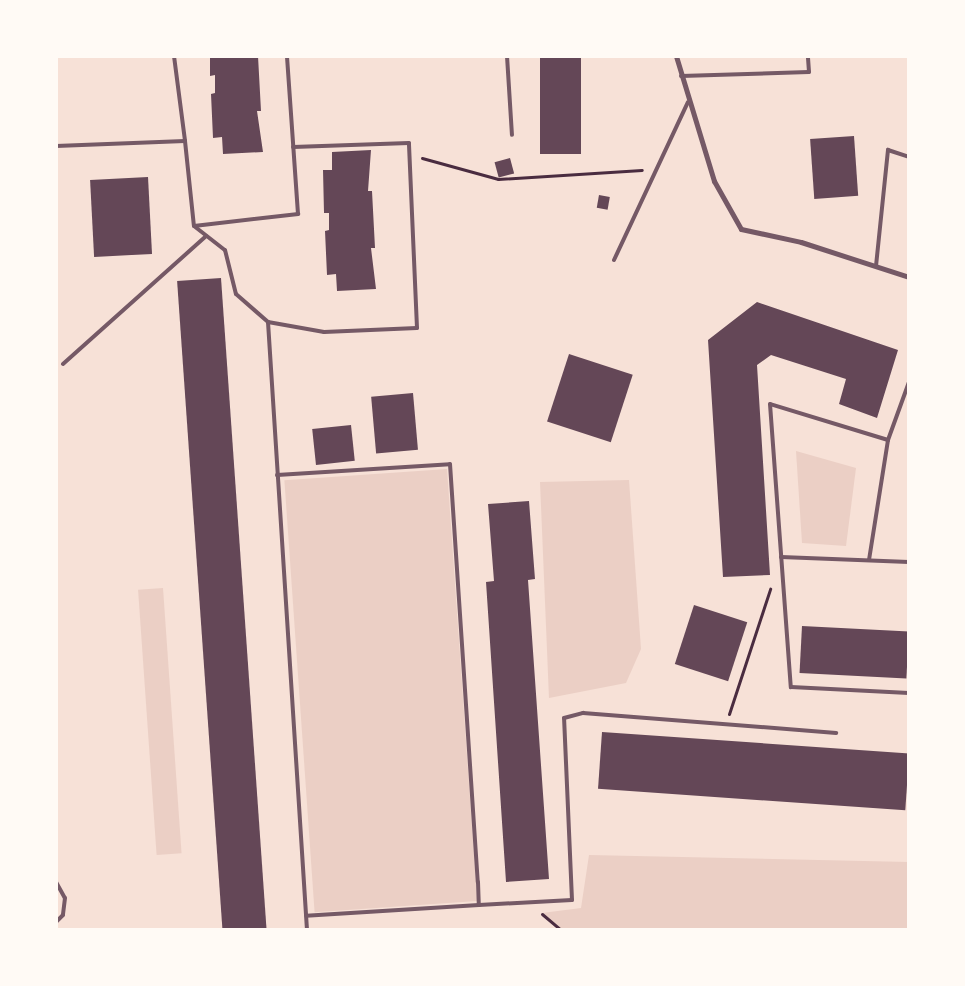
<!DOCTYPE html>
<style>
body{margin:0}
#map{position:relative;width:965px;height:986px;overflow:hidden;background:#f7e1d7;font-family:Commissioner,sans-serif}
div>[style]{position:absolute}
[style*='--x']{left:calc(var(--x)*1px);top:calc(var(--y)*1px);width:calc(var(--w)*1px);rotate:calc(var(--a)*1deg)}
.green>*{inset:0;background:#ebcfc5;transform-origin:0 0}
.building>*{inset:0;background:#644757;transform-origin:0 0}
.path>*{height:3px;margin:-1.5px;padding:0 1.5px;transform-origin:1.5px;border-radius:1.5px;background:#4a2c40}
.service>*{height:4px;margin:-2px;padding:0 2px;transform-origin:2px;border-radius:2px;background:#755966}
.minor>*{height:5px;margin:-2.5px;padding:0 2.5px;transform-origin:2.5px;border-radius:2.5px;background:#755966}
span{translate:-50% -50%;white-space:nowrap;text-align:center;line-height:1.15;-webkit-text-stroke:4px #fffaf5;paint-order:stroke}
.frame{position:absolute;inset:0;border:58px solid #fffaf5;pointer-events:none}
</style>
<div id="map">
<div class="green">
<i style="clip-path:polygon(796px 451px,856px 468px,846px 546px,802px 543px)"></i>
<i style="left:447px;top:469px;width:433px;height:163px;rotate:86deg"></i>
<i style="clip-path:polygon(629px 480px,641px 649px,626px 683px,549px 698px,540px 482px)"></i>
<i style="left:163px;top:588px;width:266px;height:25px;rotate:86deg"></i>
<i style="clip-path:polygon(589px 855px,909px 862px,909px 930px,561px 930px,542px 913px,581px 908px)"></i>
</div>
<div class="building">
<i style="clip-path:polygon(210px 56px,258px 56px,261px 111px,257px 111px,263px 152px,223px 154px,222px 137px,213px 138px,211px 94px,215px 93px,215px 75px,210px 76px)"></i>
<i style="left:540px;top:56px;width:41px;height:98px"></i>
<i style="left:854px;top:136px;width:60px;height:44px;rotate:86deg"></i>
<i style="clip-path:polygon(371px 150px,368px 191px,372px 191px,375px 248px,371px 248px,376px 289px,337px 291px,336px 274px,327px 275px,325px 231px,329px 230px,329px 213px,324px 213px,323px 170px,332px 170px,332px 152px)"></i>
<i style="left:510px;top:158px;width:16px;height:16px;rotate:75deg"></i>
<i style="left:148px;top:177px;width:77px;height:58px;rotate:87deg"></i>
<i style="left:599px;top:195px;width:11px;height:13px;rotate:10deg"></i>
<i style="left:221px;top:278px;width:654px;height:44px;rotate:86deg"></i>
<i style="clip-path:polygon(757px 302px,898px 350px,877px 418px,839px 404px,846px 379px,771px 355px,757px 365px,770px 575px,723px 577px,708px 340px)"></i>
<i style="left:569px;top:354px;width:67px;height:71px;rotate:18deg"></i>
<i style="left:413px;top:393px;width:57px;height:42px;rotate:85deg"></i>
<i style="left:351px;top:425px;width:36px;height:39px;rotate:84deg"></i>
<i style="clip-path:polygon(529px 501px,535px 579px,528px 580px,549px 879px,506px 882px,486px 582px,494px 581px,488px 504px)"></i>
<i style="left:694px;top:605px;width:56px;height:62px;rotate:18deg"></i>
<i style="left:802px;top:626px;width:107px;height:47px;rotate:3deg"></i>
<i style="left:602px;top:732px;width:308px;height:57px;rotate:4deg"></i>
</div>
<div class="path">
<i style="--x:422;--y:158;--w:79;--a:15.4"></i>
<i style="--x:498;--y:179;--w:144;--a:-3.6"></i>
<i style="--x:729;--y:714;--w:132;--a:-71.8"></i>
<i style="--x:542;--y:914;--w:25;--a:40"></i>
</div>
<div class="service">
<i style="--x:174;--y:56;--w:86;--a:82.6"></i>
<i style="--x:507;--y:56;--w:79;--a:86.4"></i>
<i style="--x:681;--y:76;--w:128;--a:-1.8"></i>
<i style="--x:809;--y:72;--w:16;--a:-94"></i>
<i style="--x:56;--y:146;--w:129;--a:-2.2"></i>
<i style="--x:185;--y:141;--w:85;--a:84"></i>
<i style="--x:194;--y:226;--w:39;--a:38"></i>
<i style="--x:225;--y:250;--w:45;--a:76"></i>
<i style="--x:236;--y:294;--w:43;--a:41.2"></i>
<i style="--x:268;--y:322;--w:609;--a:86.33"></i>
<i style="--x:194;--y:226;--w:105;--a:-6.6"></i>
<i style="--x:298;--y:214;--w:158;--a:-94"></i>
<i style="--x:614;--y:260;--w:174;--a:-64.9"></i>
<i style="--x:876;--y:266;--w:117;--a:-84.1"></i>
<i style="--x:888;--y:150;--w:22;--a:18"></i>
<i style="--x:268;--y:322;--w:57;--a:10.1"></i>
<i style="--x:324;--y:332;--w:93;--a:-2.5"></i>
<i style="--x:417;--y:328;--w:185;--a:-92.5"></i>
<i style="--x:409;--y:143;--w:116;--a:178"></i>
<i style="--x:63;--y:364;--w:192;--a:-41.8"></i>
<i style="--x:909;--y:382;--w:62;--a:109.9"></i>
<i style="--x:888;--y:440;--w:123;--a:-163"></i>
<i style="--x:770;--y:404;--w:284;--a:85.8"></i>
<i style="--x:791;--y:687;--w:118;--a:2.9"></i>
<i style="--x:277;--y:475;--w:173;--a:-3.6"></i>
<i style="--x:450;--y:464;--w:419;--a:86.2"></i>
<i style="--x:478;--y:882;--w:23;--a:88"></i>
<i style="--x:479;--y:905;--w:173;--a:176.4"></i>
<i style="--x:781;--y:557;--w:128;--a:2.2"></i>
<i style="--x:869;--y:560;--w:121;--a:-81"></i>
<i style="--x:56;--y:882;--w:18;--a:61"></i>
<i style="--x:65;--y:898;--w:17;--a:97"></i>
<i style="--x:63;--y:915;--w:10;--a:135"></i>
<i style="--x:479;--y:905;--w:93;--a:-3.1"></i>
<i style="--x:572;--y:900;--w:182;--a:-92.5"></i>
<i style="--x:564;--y:718;--w:20;--a:-15"></i>
<i style="--x:583;--y:713;--w:254;--a:4.5"></i>
</div>
<div class="minor">
<i style="--x:676;--y:56;--w:131;--a:73.1"></i>
<i style="--x:714;--y:181;--w:55;--a:60.6"></i>
<i style="--x:741;--y:229;--w:61;--a:12.2"></i>
<i style="--x:801;--y:242;--w:114;--a:18"></i>
</div>
<div class="frame"></div>
</div>
